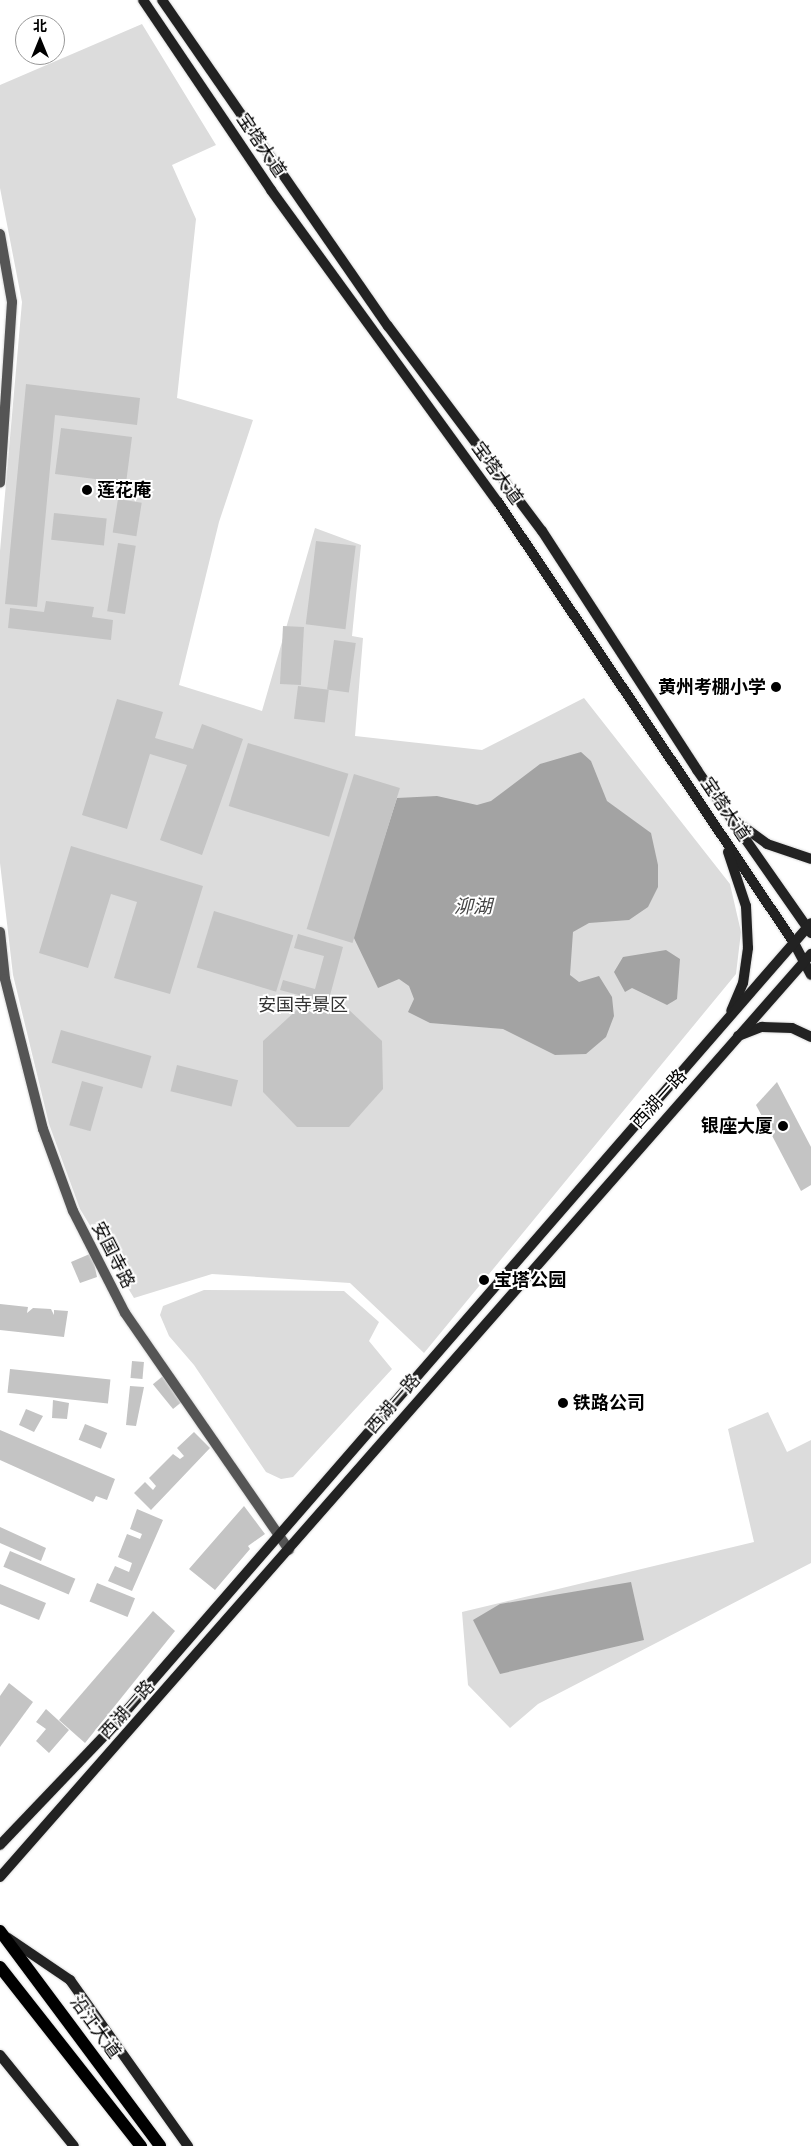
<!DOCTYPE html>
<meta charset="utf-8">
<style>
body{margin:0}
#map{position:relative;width:811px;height:2146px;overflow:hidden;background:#fff;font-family:"Archivo Narrow","Noto Sans SC",sans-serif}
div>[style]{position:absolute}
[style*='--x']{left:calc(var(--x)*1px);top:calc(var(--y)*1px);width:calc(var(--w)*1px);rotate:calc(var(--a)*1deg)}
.green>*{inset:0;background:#dcdcdc}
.water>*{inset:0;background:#a3a3a3}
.building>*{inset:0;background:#c4c4c4;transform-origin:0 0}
.roads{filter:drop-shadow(0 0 1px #dbdbdb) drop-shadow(0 0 1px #dbdbdb)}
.street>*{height:10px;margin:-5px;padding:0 5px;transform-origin:5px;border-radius:5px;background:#555}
.secondary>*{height:10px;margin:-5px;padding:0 5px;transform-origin:5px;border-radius:5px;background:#222}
.primary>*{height:12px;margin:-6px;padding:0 6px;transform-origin:6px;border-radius:6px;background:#000}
.dots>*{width:14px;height:14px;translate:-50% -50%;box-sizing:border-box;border:2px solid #fff;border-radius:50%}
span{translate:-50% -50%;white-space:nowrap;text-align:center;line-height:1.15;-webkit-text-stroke:4px #fff;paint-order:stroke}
.street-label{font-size:18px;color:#000}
.poi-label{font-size:18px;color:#000;font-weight:700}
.left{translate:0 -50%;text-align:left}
.right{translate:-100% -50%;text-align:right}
.park-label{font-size:18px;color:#333}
.water-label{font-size:19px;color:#444;font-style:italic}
.north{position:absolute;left:15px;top:15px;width:50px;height:50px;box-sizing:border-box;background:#fff;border:1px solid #999;border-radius:50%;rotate:0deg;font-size:14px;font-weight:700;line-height:20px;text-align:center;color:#000}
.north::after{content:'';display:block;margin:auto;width:18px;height:22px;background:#000;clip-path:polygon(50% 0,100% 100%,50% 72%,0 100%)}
</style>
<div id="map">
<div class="green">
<i style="clip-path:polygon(142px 24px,216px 145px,172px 165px,196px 219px,177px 398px,253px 420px,219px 522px,179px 685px,262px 711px,315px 528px,361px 545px,352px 636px,363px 638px,355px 736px,482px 750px,584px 698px,730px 884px,741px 932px,736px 974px,424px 1353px,350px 1283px,212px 1274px,134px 1298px,80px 1209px,49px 1124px,13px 975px,0 863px,0 551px,22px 302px,0 188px,0 85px)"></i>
<i style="clip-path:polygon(204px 1290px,344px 1291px,379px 1322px,369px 1341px,392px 1369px,293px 1477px,281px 1479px,266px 1472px,194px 1365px,169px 1336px,160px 1315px,163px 1306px)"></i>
<i style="clip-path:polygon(768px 1412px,787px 1452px,811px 1440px,811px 1563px,538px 1704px,510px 1728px,468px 1685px,462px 1612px,754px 1542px,728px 1429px)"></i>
</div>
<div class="water">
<i style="clip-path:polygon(581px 752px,591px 761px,607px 801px,651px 833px,658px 865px,658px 887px,648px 907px,629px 920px,589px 923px,573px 932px,570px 975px,579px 982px,599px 976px,612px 997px,614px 1016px,606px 1037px,586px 1054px,555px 1055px,503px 1029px,430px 1023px,408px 1012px,414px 999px,409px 986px,399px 979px,378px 988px,353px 936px,397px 798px,437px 796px,477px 805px,491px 801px,540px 764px)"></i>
<i style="clip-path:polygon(666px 950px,680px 959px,677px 999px,667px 1005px,632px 988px,625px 992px,614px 972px,623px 957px)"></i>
<i style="clip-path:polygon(631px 1582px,644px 1640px,500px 1674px,473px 1620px,500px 1604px)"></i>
</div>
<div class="building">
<i style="clip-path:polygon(26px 384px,140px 398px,137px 425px,55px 415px,37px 607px,5px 604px)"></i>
<i style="clip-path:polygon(61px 428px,132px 437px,125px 491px,110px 489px,111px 481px,55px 474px)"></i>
<i style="left:118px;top:499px;width:24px;height:34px;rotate:9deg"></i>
<i style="left:54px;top:513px;width:53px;height:27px;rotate:6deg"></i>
<i style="left:316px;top:541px;width:40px;height:84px;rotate:7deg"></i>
<i style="left:118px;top:543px;width:18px;height:69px;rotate:9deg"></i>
<i style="clip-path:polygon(46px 601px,94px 607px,92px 617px,113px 620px,111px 640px,8px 628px,10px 608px,44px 612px)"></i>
<i style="left:283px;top:626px;width:21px;height:58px;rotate:3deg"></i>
<i style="left:334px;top:640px;width:22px;height:50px;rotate:8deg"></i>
<i style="left:298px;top:686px;width:31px;height:33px;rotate:7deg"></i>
<i style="clip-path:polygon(117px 699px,163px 712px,155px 738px,193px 749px,202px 724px,243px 739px,202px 855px,160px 840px,187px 765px,150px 754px,127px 829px,82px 815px)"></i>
<i style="left:248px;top:743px;width:105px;height:66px;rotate:17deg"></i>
<i style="left:354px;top:774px;width:48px;height:162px;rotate:17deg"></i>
<i style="clip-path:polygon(71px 846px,203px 886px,170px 994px,114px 978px,137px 902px,111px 894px,88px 968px,39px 953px)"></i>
<i style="left:214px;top:911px;width:83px;height:59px;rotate:17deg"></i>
<i style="clip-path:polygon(298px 934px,343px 947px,328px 1003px,280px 990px,283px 980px,315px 989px,324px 956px,294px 948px)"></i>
<i style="clip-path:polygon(300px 1007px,347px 1008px,382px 1041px,383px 1089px,349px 1127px,297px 1127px,263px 1092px,263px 1041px)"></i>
<i style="left:61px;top:1030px;width:94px;height:34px;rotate:16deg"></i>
<i style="left:177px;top:1065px;width:63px;height:27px;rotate:14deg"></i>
<i style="left:82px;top:1081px;width:22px;height:46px;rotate:16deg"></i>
<i style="clip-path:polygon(777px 1082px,811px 1147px,811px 1185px,801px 1191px,756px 1105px)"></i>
<i style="clip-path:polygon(92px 1253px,97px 1277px,80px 1283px,71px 1262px)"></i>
<i style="clip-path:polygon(0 1304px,28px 1307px,27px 1313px,33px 1308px,51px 1309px,54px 1315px,54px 1310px,68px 1311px,64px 1337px,0 1330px)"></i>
<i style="left:132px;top:1361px;width:12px;height:17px;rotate:5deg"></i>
<i style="left:10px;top:1369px;width:101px;height:24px;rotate:6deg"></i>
<i style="left:163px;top:1376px;width:32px;height:13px;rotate:51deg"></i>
<i style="clip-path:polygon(130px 1386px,144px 1387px,136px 1426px,126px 1425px)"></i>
<i style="clip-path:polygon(53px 1400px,69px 1403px,67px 1419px,52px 1418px)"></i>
<i style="clip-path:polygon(26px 1409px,43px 1416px,34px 1432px,19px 1425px)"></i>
<i style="left:85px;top:1424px;width:24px;height:17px;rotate:22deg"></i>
<i style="clip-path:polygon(0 1430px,115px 1479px,107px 1500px,96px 1496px,93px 1502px,0 1460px)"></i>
<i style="clip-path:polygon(194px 1432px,210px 1448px,151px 1510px,134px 1493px,145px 1482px,153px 1490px,156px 1486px,149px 1478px,173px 1454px,180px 1459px,184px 1456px,177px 1448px)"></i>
<i style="clip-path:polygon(244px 1506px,265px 1534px,248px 1546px,250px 1549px,215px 1590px,189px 1569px)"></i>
<i style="clip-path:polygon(137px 1509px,163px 1520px,132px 1591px,108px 1581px,115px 1566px,129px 1572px,132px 1563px,118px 1557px,127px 1534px,140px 1539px,142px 1534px,130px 1529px)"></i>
<i style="clip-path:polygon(0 1527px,46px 1548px,41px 1561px,0 1543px)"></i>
<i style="left:10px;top:1551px;width:71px;height:17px;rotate:23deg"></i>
<i style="left:97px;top:1583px;width:41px;height:20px;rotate:22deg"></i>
<i style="clip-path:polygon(0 1584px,46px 1603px,39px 1620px,0 1604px)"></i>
<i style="clip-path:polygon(153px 1611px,175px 1631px,85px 1743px,59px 1720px)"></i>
<i style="clip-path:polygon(9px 1683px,33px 1702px,0 1747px,0 1696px)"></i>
<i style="clip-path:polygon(46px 1709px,69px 1730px,49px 1753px,36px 1741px,46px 1729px,36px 1722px)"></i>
</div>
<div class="roads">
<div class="street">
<i style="--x:0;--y:234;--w:69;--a:80"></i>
<i style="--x:12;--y:302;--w:181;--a:93.8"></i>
<i style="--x:0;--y:932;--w:47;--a:83.9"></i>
<i style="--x:5;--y:979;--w:155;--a:75.8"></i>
<i style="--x:43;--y:1129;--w:87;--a:69.9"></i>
<i style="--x:73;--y:1211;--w:114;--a:63"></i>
<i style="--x:125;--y:1313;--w:288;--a:55.3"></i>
</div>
<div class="secondary">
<i style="--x:143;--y:0;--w:229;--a:56"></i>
<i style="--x:271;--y:190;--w:386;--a:54"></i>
<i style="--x:498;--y:502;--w:531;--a:56.13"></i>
<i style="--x:794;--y:943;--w:36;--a:62"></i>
<i style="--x:162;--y:0;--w:397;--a:55.3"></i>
<i style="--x:388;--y:326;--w:256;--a:53.1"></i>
<i style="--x:542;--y:531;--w:285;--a:57"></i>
<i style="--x:697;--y:770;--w:199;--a:55"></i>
<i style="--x:737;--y:822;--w:37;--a:36"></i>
<i style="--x:767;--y:844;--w:46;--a:18.8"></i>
<i style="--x:728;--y:852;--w:57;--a:71.6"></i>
<i style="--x:746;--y:906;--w:42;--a:87.3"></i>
<i style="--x:748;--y:948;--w:35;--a:98"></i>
<i style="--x:743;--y:983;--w:30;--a:113"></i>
<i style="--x:738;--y:1036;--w:26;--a:-21"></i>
<i style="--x:762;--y:1027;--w:30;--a:2"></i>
<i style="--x:792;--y:1028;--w:21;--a:25"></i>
<i style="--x:0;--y:1845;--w:155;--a:-46.3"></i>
<i style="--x:107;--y:1733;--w:1073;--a:-49"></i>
<i style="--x:0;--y:1877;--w:1229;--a:-48.7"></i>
<i style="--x:8;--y:1938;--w:75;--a:34.1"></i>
<i style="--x:70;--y:1980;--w:204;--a:54.6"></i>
<i style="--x:0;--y:2055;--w:117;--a:50.9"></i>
</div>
<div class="primary">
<i style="--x:0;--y:1931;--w:268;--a:53.3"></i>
<i style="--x:0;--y:1967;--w:228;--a:51.8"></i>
</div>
</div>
<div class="dots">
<i style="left:87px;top:490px;background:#000"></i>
<i style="left:776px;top:687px;background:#000"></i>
<i style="left:783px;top:1126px;background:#000"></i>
<i style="left:484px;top:1280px;background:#000"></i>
<i style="left:563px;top:1403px;background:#000"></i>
</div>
<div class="street-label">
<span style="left:261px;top:145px;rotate:56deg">宝塔大道</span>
<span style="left:497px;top:473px;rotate:54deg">宝塔大道</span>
<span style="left:725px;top:809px;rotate:56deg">宝塔大道</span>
<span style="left:659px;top:1099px;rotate:-48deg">西湖一路</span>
<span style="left:113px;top:1255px;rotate:63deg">安国寺路</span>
<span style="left:393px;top:1404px;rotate:-49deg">西湖一路</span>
<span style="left:127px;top:1710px;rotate:-48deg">西湖一路</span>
<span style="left:95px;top:2027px;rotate:54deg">沿江大道</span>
</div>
<div class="poi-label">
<span class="left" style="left:97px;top:490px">莲花庵</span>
<span class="right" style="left:766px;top:687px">黄州考棚小学</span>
<span class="right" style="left:773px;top:1126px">银座大厦</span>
<span class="left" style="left:494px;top:1280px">宝塔公园</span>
<span class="left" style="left:573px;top:1403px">铁路公司</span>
</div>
<div class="park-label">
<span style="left:303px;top:1005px">安国寺景区</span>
</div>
<div class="water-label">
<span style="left:473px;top:907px">泖湖</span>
</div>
<div class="north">北</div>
</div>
